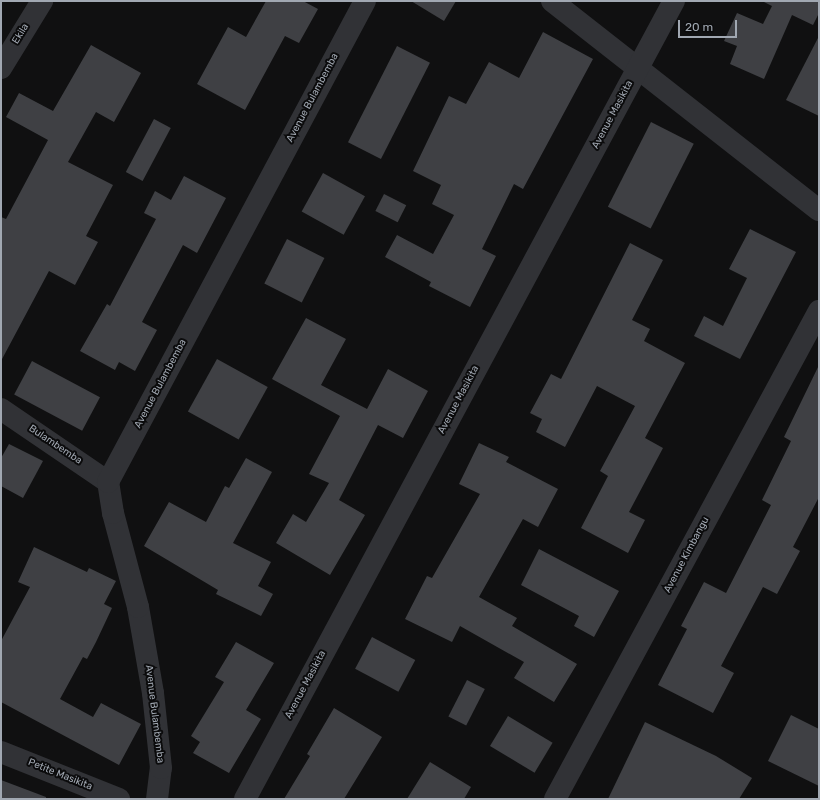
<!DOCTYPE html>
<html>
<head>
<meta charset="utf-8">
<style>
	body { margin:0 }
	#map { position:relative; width:820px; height:800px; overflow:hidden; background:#101011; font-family:Rubik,sans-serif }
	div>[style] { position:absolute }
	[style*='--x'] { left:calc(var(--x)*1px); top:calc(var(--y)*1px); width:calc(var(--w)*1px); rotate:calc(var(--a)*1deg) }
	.building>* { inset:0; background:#3f4044; transform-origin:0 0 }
	.minor>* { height:22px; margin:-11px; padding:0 11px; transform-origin:11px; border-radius:11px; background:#313236 }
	span { translate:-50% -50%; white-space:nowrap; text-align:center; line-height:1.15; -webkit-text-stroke:4px #0b0b0c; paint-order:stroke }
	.street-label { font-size:10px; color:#a1a8b2 }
	.frame { position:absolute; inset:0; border:2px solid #a1a8b2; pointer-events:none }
	.scale { position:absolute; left:678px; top:20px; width:59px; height:18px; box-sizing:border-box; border:2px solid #a1a8b2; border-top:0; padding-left:5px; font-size:12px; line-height:14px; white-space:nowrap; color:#a1a8b2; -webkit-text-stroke:3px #0b0b0c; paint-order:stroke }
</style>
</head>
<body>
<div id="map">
	<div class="building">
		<i style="clip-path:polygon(266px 1px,303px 1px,318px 9px,299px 43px,285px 36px,245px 110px,197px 84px,228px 27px,246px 37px)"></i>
		<i style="clip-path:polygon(411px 1px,456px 1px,444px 21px)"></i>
		<i style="clip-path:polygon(762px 1px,819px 1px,819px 13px,813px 25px,792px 15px,764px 79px,730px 64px,737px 46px,724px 41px,737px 13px,763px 24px,772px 6px)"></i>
		<i style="clip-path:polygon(543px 32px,593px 59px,523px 189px,514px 184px,482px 249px,496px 256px,470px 307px,429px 286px,431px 282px,385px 257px,397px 235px,433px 254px,454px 215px,432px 204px,441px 185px,413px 171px,449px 96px,466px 104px,489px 62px,519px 78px)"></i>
		<i style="clip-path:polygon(819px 36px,819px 116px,786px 100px)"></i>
		<i style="clip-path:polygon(91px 45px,141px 73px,114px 122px,96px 112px,68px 162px,113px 185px,86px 236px,98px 242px,75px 285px,49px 271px,1px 361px,1px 217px,6px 219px,48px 140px,6px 117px,19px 93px,53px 111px)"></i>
		<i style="left:397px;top:46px;width:37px;height:108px;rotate:27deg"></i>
		<i style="left:154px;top:119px;width:19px;height:60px;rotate:28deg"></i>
		<i style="left:651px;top:122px;width:48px;height:95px;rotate:27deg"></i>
		<i style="left:323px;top:173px;width:48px;height:44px;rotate:29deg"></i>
		<i style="clip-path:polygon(184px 176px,226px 198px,197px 253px,183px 245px,142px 322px,157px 330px,135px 371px,119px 362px,115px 370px,80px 351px,107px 304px,110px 306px,156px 219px,144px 213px,155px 191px,171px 200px)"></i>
		<i style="left:384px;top:194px;width:25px;height:19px;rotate:27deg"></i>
		<i style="clip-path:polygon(750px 229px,796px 252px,740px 359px,694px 336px,704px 316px,723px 326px,747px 278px,729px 269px)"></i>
		<i style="left:287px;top:239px;width:42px;height:50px;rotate:27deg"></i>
		<i style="clip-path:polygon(630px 243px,663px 260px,632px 320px,650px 329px,644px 341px,685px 363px,645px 438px,663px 448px,629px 512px,645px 520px,628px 553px,581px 528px,608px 476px,600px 471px,635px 406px,597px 386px,565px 447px,536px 432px,542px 419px,530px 413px,551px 374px,561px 379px)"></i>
		<i style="clip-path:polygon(306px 318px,346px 339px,321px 385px,367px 409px,388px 369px,428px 391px,403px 438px,378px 425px,339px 500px,365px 515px,330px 575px,276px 543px,293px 514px,306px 522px,329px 483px,309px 474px,340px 416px,272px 379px)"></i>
		<i style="left:217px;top:359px;width:58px;height:60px;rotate:29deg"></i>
		<i style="left:32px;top:361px;width:77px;height:38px;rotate:28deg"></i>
		<i style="clip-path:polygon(819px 365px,819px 497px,793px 547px,800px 551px,777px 594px,763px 587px,721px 666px,734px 673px,713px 713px,658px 685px,687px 629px,681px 626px,704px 582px,726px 593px,771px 505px,762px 500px,791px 441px,784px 437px)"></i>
		<i style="clip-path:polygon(479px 443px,509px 457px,506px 462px,558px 489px,538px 527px,523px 519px,479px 597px,517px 618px,512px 626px,577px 664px,554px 702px,514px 678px,524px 662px,460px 626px,452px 642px,405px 619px,427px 576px,432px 578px,480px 494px,459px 484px)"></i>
		<i style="clip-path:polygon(9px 444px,43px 461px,23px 498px,1px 486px,1px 458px)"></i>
		<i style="clip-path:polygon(246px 458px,272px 472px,233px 543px,271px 562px,258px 586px,273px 594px,261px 616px,216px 594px,218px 590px,144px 546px,169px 502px,206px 522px,225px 486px,229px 488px)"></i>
		<i style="clip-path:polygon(34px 547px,87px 572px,89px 568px,116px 581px,104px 604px,112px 608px,96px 642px,87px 659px,83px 657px,60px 699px,93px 717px,101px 703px,141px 724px,119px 765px,1px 702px,1px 641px,30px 587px,18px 582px)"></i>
		<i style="clip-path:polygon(539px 549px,619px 591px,594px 637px,574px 626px,579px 616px,521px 585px)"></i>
		<i style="left:372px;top:637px;width:49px;height:36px;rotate:28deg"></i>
		<i style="clip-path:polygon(236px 642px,274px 663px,246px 710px,261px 719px,229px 773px,193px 753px,200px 742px,191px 736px,224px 682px,215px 677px)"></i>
		<i style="left:467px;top:680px;width:20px;height:41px;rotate:27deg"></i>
		<i style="clip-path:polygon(334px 708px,382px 737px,344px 799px,284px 799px,310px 756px,307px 754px)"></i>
		<i style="clip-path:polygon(791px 715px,819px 729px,819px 786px,768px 761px)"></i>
		<i style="left:508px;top:716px;width:52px;height:35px;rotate:31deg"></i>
		<i style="clip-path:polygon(645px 722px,716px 756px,752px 778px,739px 799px,608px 799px)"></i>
		<i style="clip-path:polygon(430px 762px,471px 787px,464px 799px,407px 799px)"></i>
		<i style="clip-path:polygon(1px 780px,46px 797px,46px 799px,1px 799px)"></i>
	</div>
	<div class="minor">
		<i style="--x:552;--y:1;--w:339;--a:38.1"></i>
		<i style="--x:1;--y:68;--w:79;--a:-58.5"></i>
		<i style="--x:1;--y:409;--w:130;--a:34.3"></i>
		<i style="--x:1;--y:752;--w:127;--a:21.7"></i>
		<i style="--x:157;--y:799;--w:31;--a:-83"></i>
		<i style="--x:161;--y:768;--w:75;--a:-96.1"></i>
		<i style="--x:153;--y:693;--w:87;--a:-99.9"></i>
		<i style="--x:138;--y:607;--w:97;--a:-104.9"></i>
		<i style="--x:113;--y:513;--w:31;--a:-99"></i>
		<i style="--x:108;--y:482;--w:545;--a:-61.88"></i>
		<i style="--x:245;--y:799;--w:906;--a:-61.74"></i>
		<i style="--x:555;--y:799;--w:555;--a:-61.59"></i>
	</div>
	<div class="street-label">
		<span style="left:21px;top:34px;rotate:-59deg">Ekila</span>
		<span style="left:313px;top:98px;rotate:-62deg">Avenue Bulambemba</span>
		<span style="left:613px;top:115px;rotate:-62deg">Avenue Masikita</span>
		<span style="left:161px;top:384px;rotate:-62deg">Avenue Bulambemba</span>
		<span style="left:459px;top:400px;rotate:-62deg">Avenue Masikita</span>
		<span style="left:55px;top:445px;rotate:34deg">Bulambemba</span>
		<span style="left:687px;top:555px;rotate:-62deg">Avenue Kimbangu</span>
		<span style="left:306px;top:685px;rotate:-62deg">Avenue Masikita</span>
		<span style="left:154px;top:714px;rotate:83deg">Avenue Bulambemba</span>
		<span style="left:60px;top:775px;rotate:22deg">Petite Masikita</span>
	</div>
	<div class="frame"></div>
	<div class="scale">20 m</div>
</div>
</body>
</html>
